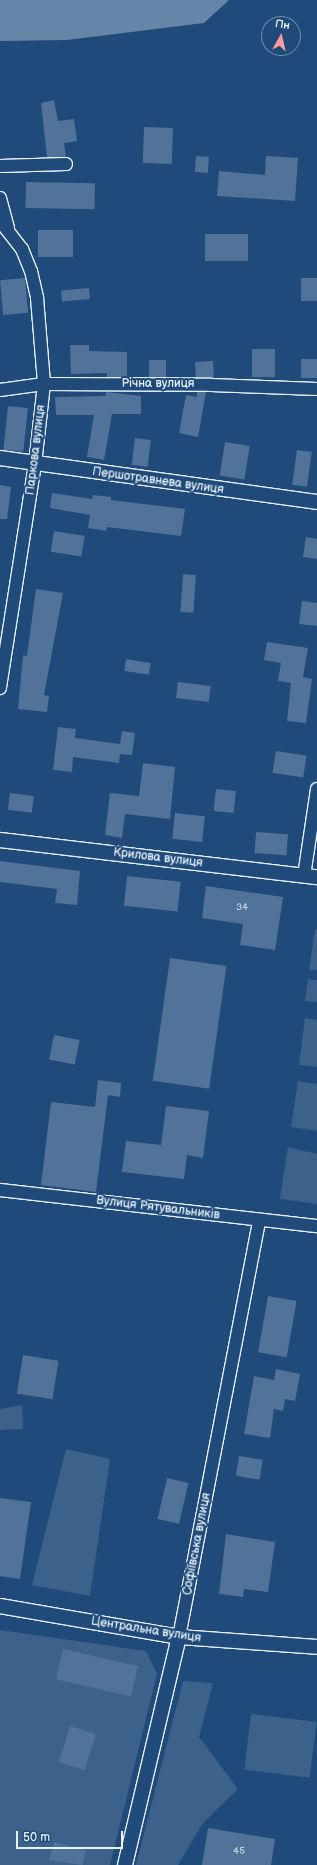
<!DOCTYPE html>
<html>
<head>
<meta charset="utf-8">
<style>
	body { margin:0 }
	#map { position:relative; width:317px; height:1865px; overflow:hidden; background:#1f4a7a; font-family:"Balsamiq Sans",sans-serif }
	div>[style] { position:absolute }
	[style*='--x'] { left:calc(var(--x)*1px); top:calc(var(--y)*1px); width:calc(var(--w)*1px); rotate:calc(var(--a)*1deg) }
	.green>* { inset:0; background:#3c628c; transform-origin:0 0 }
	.water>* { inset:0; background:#6685a7 }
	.building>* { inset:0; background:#517399; transform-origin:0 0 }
	.roads { filter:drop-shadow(1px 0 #e8f1f8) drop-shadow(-1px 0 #e8f1f8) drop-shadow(0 1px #e8f1f8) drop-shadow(0 -1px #e8f1f8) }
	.minor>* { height:12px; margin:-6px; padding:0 6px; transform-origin:6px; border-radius:6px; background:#1f4a7a }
	.tertiary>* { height:14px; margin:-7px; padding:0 7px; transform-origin:7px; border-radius:7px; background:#1f4a7a }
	span { translate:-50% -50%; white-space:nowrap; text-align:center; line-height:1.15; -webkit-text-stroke:4px #1f4a7a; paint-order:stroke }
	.number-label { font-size:10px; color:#c2d2e0 }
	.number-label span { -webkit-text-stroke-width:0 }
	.street-label { font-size:12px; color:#e8f1f8 }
	.north { position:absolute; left:261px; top:16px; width:40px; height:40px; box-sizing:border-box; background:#1f4a7a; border:1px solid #6f8dac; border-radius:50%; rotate:8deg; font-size:11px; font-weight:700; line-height:16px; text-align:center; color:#e8f1f8 }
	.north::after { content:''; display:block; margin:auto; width:14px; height:18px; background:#ff9aa2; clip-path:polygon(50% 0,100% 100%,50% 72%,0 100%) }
	.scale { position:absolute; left:16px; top:1831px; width:107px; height:18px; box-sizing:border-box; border:2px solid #e8f1f8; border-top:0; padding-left:5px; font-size:12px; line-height:14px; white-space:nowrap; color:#e8f1f8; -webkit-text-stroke:3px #1f4a7a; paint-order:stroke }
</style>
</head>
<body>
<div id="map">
	<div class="green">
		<i style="clip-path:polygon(315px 929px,317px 930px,317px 970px,309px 970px)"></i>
		<i style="clip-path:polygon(308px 979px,317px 980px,317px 1002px,305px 1001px)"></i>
		<i style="clip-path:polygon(305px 1018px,317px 1020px,317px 1067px,299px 1065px)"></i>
		<i style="clip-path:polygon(298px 1081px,317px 1084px,317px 1131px,291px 1127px)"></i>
		<i style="clip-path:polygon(288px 1147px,317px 1154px,317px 1204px,280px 1199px)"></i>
		<i style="clip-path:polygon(22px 1405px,23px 1429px,0 1430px,0 1409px)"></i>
		<i style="clip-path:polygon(66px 1449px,110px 1459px,90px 1596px,32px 1585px)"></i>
		<i style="clip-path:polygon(0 1630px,146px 1651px,157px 1674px,110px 1865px,0 1865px)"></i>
		<i style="clip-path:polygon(183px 1681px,213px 1683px,199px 1737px,238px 1789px,203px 1823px,178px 1865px,136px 1865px)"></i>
		<i style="left:251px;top:1714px;width:66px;height:56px;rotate:7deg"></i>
	</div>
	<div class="water">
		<i style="clip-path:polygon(0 0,229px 0,204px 23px,67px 40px,0 41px)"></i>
	</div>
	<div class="building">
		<i style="clip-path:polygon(54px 100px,58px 121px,74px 119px,77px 141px,64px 143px,66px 157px,47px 157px,41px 103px)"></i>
		<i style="left:144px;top:127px;width:29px;height:36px;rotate:2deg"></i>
		<i style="left:196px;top:156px;width:13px;height:16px;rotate:4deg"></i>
		<i style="clip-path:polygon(266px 156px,298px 158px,295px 201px,217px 196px,219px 171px,265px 175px)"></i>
		<i style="left:26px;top:182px;width:69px;height:26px;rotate:1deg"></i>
		<i style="left:73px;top:230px;width:27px;height:35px;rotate:90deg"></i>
		<i style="left:205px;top:234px;width:43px;height:27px"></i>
		<i style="left:25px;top:278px;width:35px;height:25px;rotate:85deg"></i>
		<i style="left:301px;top:278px;width:16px;height:23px"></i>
		<i style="left:89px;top:288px;width:11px;height:28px;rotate:85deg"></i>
		<i style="clip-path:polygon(70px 345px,89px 345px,89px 351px,127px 352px,127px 377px,107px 377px,107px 373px,71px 374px)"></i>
		<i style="left:275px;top:349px;width:28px;height:23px;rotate:90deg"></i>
		<i style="left:301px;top:359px;width:16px;height:19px"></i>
		<i style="left:166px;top:360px;width:17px;height:17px;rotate:90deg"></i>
		<i style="left:213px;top:361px;width:17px;height:18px;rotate:87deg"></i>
		<i style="clip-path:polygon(106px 392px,141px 396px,141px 414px,112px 414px,104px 460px,87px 457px,94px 415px,56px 415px,55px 397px,106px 396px)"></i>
		<i style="clip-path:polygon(197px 392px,206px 392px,198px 437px,179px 433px,186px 395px,197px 397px)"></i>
		<i style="left:8px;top:406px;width:20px;height:44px;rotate:6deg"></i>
		<i style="left:135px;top:438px;width:16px;height:27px;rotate:7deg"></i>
		<i style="left:225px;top:442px;width:25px;height:34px;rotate:9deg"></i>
		<i style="left:297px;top:450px;width:15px;height:35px;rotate:8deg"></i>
		<i style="clip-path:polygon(0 485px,11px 487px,7px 519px,0 519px)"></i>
		<i style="clip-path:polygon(52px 493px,92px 499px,93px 495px,111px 497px,111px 500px,185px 509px,181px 536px,107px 527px,106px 531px,88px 528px,90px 515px,50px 508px)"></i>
		<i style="left:54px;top:531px;width:31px;height:21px;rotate:9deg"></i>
		<i style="clip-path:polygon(306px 537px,317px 539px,317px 559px,303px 557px)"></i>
		<i style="left:183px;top:574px;width:13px;height:38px;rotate:4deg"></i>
		<i style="clip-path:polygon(36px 589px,63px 593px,44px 695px,49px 696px,47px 712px,18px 709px,23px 655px,27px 656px)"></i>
		<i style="clip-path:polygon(302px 601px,317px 603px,317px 626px,299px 624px)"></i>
		<i style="clip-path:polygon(267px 642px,308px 648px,303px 677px,312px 679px,306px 723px,287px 721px,291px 683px,278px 681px,281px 663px,264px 660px)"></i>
		<i style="left:126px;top:659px;width:25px;height:12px;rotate:9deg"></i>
		<i style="left:178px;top:682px;width:33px;height:16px;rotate:7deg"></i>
		<i style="clip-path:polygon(58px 727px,76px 729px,75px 738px,120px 744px,122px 731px,135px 733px,132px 755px,120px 754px,119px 763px,73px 757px,72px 772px,53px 770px)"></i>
		<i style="left:276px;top:751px;width:31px;height:22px;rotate:9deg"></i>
		<i style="clip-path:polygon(143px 763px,175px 767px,170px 819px,125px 814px,122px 838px,105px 835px,110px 793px,139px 796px)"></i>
		<i style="left:216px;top:789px;width:20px;height:22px;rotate:6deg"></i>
		<i style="left:10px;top:793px;width:24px;height:17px;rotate:7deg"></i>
		<i style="left:175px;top:813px;width:30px;height:26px;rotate:6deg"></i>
		<i style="left:256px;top:832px;width:32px;height:21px;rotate:4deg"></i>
		<i style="clip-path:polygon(0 861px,80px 871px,77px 905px,55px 903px,57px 889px,0 882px)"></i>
		<i style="left:127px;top:876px;width:54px;height:30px;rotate:6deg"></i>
		<i style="clip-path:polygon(206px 886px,283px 897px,275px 950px,240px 945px,243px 924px,202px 918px)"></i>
		<i style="left:170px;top:958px;width:57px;height:124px;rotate:8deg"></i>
		<i style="left:54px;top:1035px;width:26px;height:25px;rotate:11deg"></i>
		<i style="clip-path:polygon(98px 1080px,121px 1083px,120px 1097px,108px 1095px,96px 1192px,41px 1185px,51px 1102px,95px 1107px)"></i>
		<i style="clip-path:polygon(166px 1106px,209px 1111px,203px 1158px,187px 1155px,184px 1179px,122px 1172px,126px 1141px,161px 1145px)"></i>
		<i style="left:268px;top:1296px;width:29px;height:57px;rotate:10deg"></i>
		<i style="left:23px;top:1355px;width:36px;height:39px;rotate:9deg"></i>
		<i style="clip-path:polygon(276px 1369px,300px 1374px,295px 1401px,285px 1399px,283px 1411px,274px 1409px,270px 1438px,244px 1434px,254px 1376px,274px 1380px)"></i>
		<i style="left:239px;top:1456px;width:24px;height:20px;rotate:9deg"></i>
		<i style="left:167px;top:1478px;width:22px;height:42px;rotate:13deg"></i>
		<i style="clip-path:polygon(0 1498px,31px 1502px,20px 1579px,0 1576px)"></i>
		<i style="clip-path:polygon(226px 1534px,275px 1542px,268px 1592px,244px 1589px,243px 1597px,219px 1594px)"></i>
		<i style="left:63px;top:1649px;width:77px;height:31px;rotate:13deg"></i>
		<i style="left:70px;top:1726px;width:27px;height:38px;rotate:17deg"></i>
		<i style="clip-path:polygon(208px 1828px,275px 1839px,271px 1865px,202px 1865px)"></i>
		<i style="clip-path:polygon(54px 1842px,86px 1850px,82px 1865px,49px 1860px)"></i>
	</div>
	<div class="roads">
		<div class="minor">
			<i style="--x:0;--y:166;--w:66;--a:-1.7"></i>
			<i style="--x:0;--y:198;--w:31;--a:75"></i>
			<i style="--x:0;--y:221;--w:36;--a:52"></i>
			<i style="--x:22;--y:249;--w:24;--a:68"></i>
			<i style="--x:31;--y:271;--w:28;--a:77"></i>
			<i style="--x:37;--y:298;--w:86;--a:85.3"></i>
			<i style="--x:44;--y:384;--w:81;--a:96.4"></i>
			<i style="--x:35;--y:464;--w:227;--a:98.9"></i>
			<i style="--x:0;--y:390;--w:44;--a:-7.8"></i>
			<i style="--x:44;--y:384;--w:167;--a:0.3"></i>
			<i style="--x:211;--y:385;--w:106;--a:2.2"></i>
			<i style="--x:304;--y:876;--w:88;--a:-81.5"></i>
			<i style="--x:0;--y:1190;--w:319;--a:6.5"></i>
			<i style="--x:179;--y:1637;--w:425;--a:-79.1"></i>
		</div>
		<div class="tertiary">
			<i style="--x:0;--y:458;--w:320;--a:7.9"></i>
			<i style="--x:0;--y:840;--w:319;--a:6.7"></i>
			<i style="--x:0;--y:1606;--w:182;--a:9.8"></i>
			<i style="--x:179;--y:1637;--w:138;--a:4.1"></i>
			<i style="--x:125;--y:1865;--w:234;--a:-76.7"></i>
		</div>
	</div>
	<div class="number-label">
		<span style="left:242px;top:908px">34</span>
		<span style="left:239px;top:1852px">45</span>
	</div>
	<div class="street-label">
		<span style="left:158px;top:384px">Річна вулиця</span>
		<span style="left:36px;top:450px;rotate:-83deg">Паркова вулиця</span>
		<span style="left:158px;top:481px;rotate:8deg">Першотравнева вулиця</span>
		<span style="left:158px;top:858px;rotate:7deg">Крилова вулиця</span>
		<span style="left:158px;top:1208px;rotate:7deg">Вулиця Рятувальників</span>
		<span style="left:197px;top:1544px;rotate:-79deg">Софіївська вулиця</span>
		<span style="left:146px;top:1630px;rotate:9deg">Центральна вулиця</span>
	</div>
	<div class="north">Пн</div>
	<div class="scale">50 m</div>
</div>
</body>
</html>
